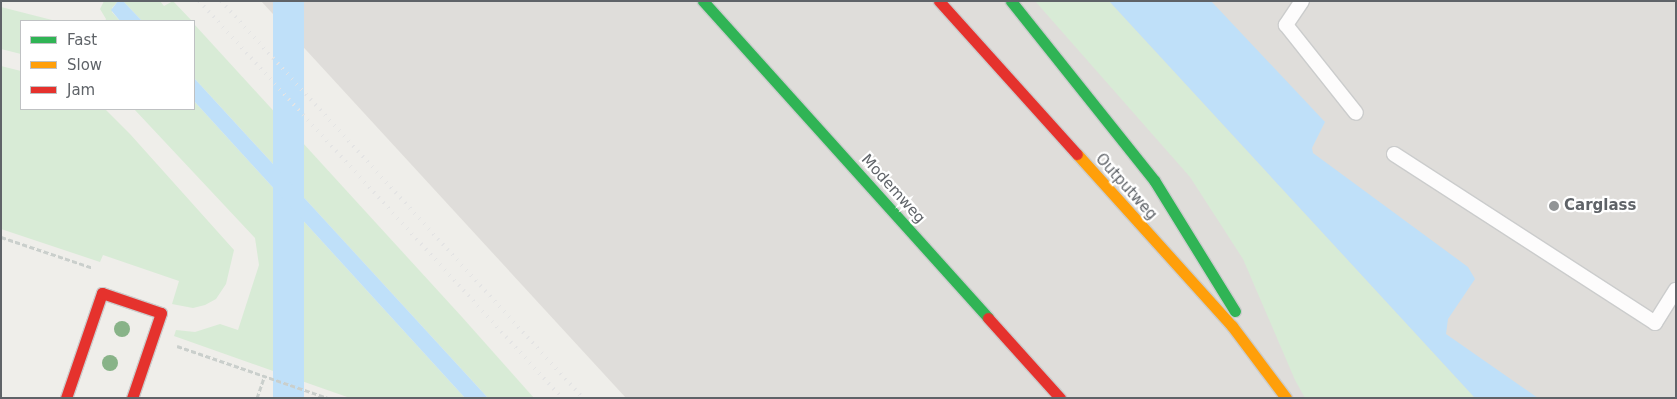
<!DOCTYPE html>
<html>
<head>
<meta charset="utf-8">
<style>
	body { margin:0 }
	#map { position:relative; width:1677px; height:399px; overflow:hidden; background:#efeeea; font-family:"DejaVu Sans",sans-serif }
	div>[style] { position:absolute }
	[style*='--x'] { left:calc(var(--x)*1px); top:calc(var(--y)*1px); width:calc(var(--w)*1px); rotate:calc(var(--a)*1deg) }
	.industrial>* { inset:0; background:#dfddda }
	.green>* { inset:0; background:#d8ebd6 }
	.water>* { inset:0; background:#bfe0f9; transform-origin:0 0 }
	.path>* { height:3px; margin-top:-1.5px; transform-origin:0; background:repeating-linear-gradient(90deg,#cacfcc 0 5px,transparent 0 7.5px) }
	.roads { filter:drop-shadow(1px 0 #cbcccc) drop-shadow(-1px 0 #cbcccc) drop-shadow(0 1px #cbcccc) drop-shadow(0 -1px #cbcccc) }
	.lane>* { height:14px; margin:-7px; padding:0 7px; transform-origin:7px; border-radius:7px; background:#fdfcfc }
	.fast>* { height:11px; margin:-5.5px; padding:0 5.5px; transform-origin:5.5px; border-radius:5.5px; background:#30b455 }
	.slow>* { height:11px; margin:-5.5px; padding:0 5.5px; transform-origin:5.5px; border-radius:5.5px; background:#ff9f0a }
	.jam>* { height:11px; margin:-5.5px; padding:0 5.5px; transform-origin:5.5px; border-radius:5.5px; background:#e5322d }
	.rail>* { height:4px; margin-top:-2px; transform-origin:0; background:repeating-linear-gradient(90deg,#e4e4e4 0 1px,transparent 0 7px) }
	.trees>* { width:16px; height:16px; margin:-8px; border-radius:50%; background:#88b388 }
	.dots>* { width:14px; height:14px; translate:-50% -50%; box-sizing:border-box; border:2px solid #fff; border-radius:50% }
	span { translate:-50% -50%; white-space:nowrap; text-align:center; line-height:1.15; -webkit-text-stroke:4.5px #fff; paint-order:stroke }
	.street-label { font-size:15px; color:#5f6368 }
	.poi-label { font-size:15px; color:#5f6368; font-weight:700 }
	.left { translate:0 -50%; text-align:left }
	.frame { position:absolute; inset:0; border:2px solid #5f6368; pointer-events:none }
	.legend { position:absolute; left:20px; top:20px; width:175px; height:90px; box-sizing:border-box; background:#fff; border:1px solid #bfc1c3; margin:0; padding:6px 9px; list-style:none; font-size:15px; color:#5f6368 }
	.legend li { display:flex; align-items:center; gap:10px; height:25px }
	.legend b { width:25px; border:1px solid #bfc1c3 }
</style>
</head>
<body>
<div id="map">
	<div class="industrial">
		<i style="clip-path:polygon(261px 1px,1676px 1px,1676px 398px,626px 398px)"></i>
	</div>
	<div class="green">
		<i style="clip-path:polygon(104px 1px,118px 1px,112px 8px,112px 12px,120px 21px,105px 21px,106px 19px,100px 9px)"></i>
		<i style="clip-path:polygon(123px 1px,160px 1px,164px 6px,173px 1px,192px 21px,142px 21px)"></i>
		<i style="clip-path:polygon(1035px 1px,1109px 1px,1475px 398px,1305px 398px,1295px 380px,1243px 259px,1190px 177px)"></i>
		<i style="clip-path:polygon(1px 7px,56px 21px,21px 21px,21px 54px,1px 49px)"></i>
		<i style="clip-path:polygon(194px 24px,462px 317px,534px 398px,488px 398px,194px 78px)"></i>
		<i style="clip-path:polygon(1px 66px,21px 71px,21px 109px,105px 109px,130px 134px,234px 250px,226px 284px,216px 299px,205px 305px,193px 308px,172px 304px,179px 281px,103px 255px,100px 262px,1px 229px)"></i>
		<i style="clip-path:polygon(194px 101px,465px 398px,350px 398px,174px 336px,176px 330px,195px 332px,220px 324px,238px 330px,259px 265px,255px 238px,134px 109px,194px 109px)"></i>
	</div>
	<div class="water">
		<i style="clip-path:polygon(118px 1px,124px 2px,142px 21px,120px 21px,111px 10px)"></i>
		<i style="left:273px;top:1px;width:31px;height:537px"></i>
		<i style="clip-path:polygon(1109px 1px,1211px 1px,1325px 122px,1312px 148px,1313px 153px,1468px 267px,1475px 279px,1448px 319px,1446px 334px,1538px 398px,1475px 398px)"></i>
		<i style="clip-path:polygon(194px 78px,342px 239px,488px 398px,465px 398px,194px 101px)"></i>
	</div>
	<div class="path">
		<i style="--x:1;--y:237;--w:97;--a:18.6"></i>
		<i style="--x:177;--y:346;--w:160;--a:19"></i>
		<i style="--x:257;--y:398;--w:24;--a:-71"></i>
	</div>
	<div class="roads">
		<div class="lane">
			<i style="--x:1302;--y:1;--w:29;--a:124"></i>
			<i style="--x:1286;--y:25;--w:112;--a:51.5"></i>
			<i style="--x:1394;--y:154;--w:311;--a:32.9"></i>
			<i style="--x:1655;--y:323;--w:39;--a:-58"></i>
		</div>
		<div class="fast">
			<i style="--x:703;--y:1;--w:426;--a:48"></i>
			<i style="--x:1011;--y:1;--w:229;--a:51.4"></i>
			<i style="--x:1154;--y:180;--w:154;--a:58.3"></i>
		</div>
		<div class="slow">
			<i style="--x:1077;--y:154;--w:232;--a:48"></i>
			<i style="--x:1232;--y:326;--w:90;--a:53.1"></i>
		</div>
		<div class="jam">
			<i style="--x:939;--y:1;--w:206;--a:48"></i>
			<i style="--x:988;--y:318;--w:108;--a:48"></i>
			<i style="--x:66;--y:398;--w:111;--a:-71.1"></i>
			<i style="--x:102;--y:293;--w:62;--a:18.7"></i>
			<i style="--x:161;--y:313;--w:90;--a:108.8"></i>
		</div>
	</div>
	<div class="rail">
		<i style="--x:199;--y:1;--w:538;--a:47.56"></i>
		<i style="--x:221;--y:1;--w:537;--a:47.64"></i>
	</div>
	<div class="trees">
		<i style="left:122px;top:329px"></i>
		<i style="left:110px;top:363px"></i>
	</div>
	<div class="dots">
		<i style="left:1554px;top:206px;background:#919496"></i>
	</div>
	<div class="street-label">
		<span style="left:1126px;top:187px;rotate:48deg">Outputweg</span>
		<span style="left:893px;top:189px;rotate:48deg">Modemweg</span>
	</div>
	<div class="poi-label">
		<span class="left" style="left:1564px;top:206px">Carglass</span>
	</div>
	<div class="frame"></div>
	<ul class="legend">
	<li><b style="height:6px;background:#30b455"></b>Fast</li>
	<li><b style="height:6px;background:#ff9f0a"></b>Slow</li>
	<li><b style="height:6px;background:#e5322d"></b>Jam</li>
	</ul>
</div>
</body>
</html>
